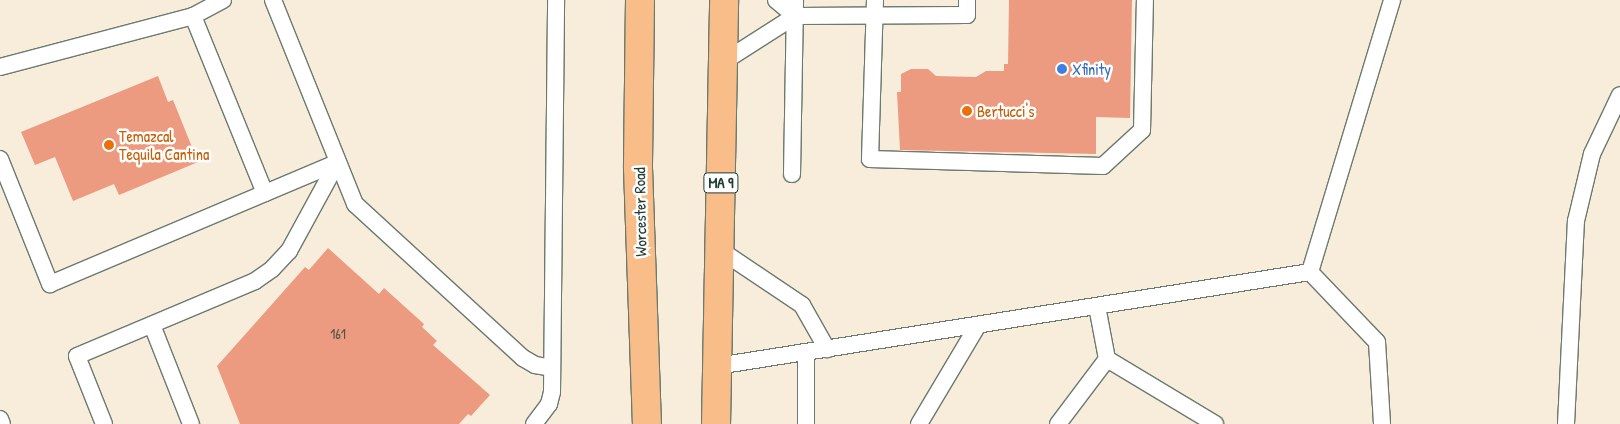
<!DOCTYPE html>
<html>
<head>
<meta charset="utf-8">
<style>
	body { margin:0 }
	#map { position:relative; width:1620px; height:424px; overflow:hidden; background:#f8ecdb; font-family:"Patrick Hand",sans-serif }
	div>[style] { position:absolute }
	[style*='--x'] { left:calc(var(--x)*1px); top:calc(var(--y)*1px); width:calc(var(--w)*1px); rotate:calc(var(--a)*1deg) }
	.building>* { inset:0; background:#ec9a80 }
	.roads { filter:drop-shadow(1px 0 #6b7a6e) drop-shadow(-1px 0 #6b7a6e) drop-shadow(0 1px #6b7a6e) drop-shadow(0 -1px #6b7a6e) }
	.lane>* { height:16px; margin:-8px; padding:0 8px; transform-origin:8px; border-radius:8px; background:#fff }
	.highway>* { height:28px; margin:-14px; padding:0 14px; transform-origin:14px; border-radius:14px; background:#f8bd89 }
	.dots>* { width:14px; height:14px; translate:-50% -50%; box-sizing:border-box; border:2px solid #fff; border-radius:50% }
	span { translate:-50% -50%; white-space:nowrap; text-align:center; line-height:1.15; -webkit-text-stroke:5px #fff; paint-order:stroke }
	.number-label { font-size:14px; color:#525447 }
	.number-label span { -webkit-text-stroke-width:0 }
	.shield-label span { padding:1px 4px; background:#fff; border:1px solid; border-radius:4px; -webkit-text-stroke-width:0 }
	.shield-label { font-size:15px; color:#1f3d34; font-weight:700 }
	.shop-label { font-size:16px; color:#366cbe }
	.left { translate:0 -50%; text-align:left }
	.food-label { font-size:16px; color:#c56008 }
	.street-label { font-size:16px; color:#1f3d34 }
</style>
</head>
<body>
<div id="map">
	<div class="building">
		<i style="clip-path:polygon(1009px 0,1132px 0,1130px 118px,1096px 117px,1096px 154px,900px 150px,897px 92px,901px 92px,901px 74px,911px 69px,928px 69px,936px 76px,976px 77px,986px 71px,1004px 71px,1004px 64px,1008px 64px)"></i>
		<i style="clip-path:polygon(158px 76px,168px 102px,173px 100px,198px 162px,119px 195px,114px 184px,73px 201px,55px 157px,35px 165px,21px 132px)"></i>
		<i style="clip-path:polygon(328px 248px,379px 294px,384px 288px,424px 324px,422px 327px,437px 341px,433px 345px,490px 395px,471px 416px,468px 414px,459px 424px,240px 424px,217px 366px,305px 267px,309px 270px)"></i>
	</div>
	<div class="roads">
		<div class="lane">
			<i style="--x:273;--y:0;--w:220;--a:68.1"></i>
			<i style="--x:355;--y:204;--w:228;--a:42.5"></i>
			<i style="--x:523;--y:358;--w:14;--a:30"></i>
			<i style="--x:535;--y:365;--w:17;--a:10"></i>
			<i style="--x:776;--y:0;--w:25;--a:40"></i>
			<i style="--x:875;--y:0;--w:159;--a:91.8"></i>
			<i style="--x:870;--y:159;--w:233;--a:1.7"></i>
			<i style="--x:1103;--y:166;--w:53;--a:-42.7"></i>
			<i style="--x:1142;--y:130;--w:130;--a:-88.7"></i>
			<i style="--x:193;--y:16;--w:191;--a:67.9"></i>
			<i style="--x:723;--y:62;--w:85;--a:-32.6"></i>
			<i style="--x:795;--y:16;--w:172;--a:-0.3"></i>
			<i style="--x:967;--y:15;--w:15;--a:-90"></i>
			<i style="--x:0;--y:67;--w:200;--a:-14.8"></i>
			<i style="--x:193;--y:16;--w:34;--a:-28"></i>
			<i style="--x:0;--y:159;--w:135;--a:68.2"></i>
			<i style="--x:50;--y:284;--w:311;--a:-22.9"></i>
			<i style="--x:792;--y:174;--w:174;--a:-89"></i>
			<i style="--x:720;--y:250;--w:99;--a:33.9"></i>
			<i style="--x:802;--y:305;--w:51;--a:60.4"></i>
			<i style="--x:1310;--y:272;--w:97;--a:46.3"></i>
			<i style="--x:1377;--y:342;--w:82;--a:86.5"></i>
			<i style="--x:152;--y:325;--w:106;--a:68.5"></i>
			<i style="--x:1107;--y:359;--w:126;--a:31"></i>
			<i style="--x:717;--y:366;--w:600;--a:-9.01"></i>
			<i style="--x:1310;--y:272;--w:284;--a:-73.2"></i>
			<i style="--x:0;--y:419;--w:5;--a:68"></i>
			<i style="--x:104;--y:424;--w:73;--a:-111.7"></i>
			<i style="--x:77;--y:356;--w:193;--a:-22.8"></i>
			<i style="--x:255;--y:281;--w:21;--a:-35"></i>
			<i style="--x:272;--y:269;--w:25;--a:-47"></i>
			<i style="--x:289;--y:251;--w:100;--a:-61.4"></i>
			<i style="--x:534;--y:424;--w:25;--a:-53"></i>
			<i style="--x:549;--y:404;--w:12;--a:-76"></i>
			<i style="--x:552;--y:392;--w:392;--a:-89.4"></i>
			<i style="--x:806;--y:424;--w:72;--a:-90"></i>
			<i style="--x:919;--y:424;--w:115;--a:-59.2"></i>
			<i style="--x:1058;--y:424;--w:81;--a:-53"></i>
			<i style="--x:1107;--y:359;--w:54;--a:-100.7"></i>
			<i style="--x:1566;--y:424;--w:203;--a:-87.2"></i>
			<i style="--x:1576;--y:221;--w:69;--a:-76.6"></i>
			<i style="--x:1592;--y:154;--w:65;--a:-64.6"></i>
		</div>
		<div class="highway">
			<i style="--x:640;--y:0;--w:168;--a:90.7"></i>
			<i style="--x:638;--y:168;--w:256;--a:88"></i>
			<i style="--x:716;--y:424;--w:424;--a:-88.9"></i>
		</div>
	</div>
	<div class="dots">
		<i style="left:1062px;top:69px;background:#3f7fe0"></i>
		<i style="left:967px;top:111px;background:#e8710a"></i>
		<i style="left:109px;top:145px;background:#e8710a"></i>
	</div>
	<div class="number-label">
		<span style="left:338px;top:334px">161</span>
	</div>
	<div class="shield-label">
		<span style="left:721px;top:183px">MA 9</span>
	</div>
	<div class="shop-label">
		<span class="left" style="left:1072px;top:69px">Xfinity</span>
	</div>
	<div class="food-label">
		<span class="left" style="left:977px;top:111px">Bertucci's</span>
		<span class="left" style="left:119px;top:145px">Temazcal<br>Tequila Cantina</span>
	</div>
	<div class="street-label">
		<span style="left:640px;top:212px;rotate:-91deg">Worcester Road</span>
	</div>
</div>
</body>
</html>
